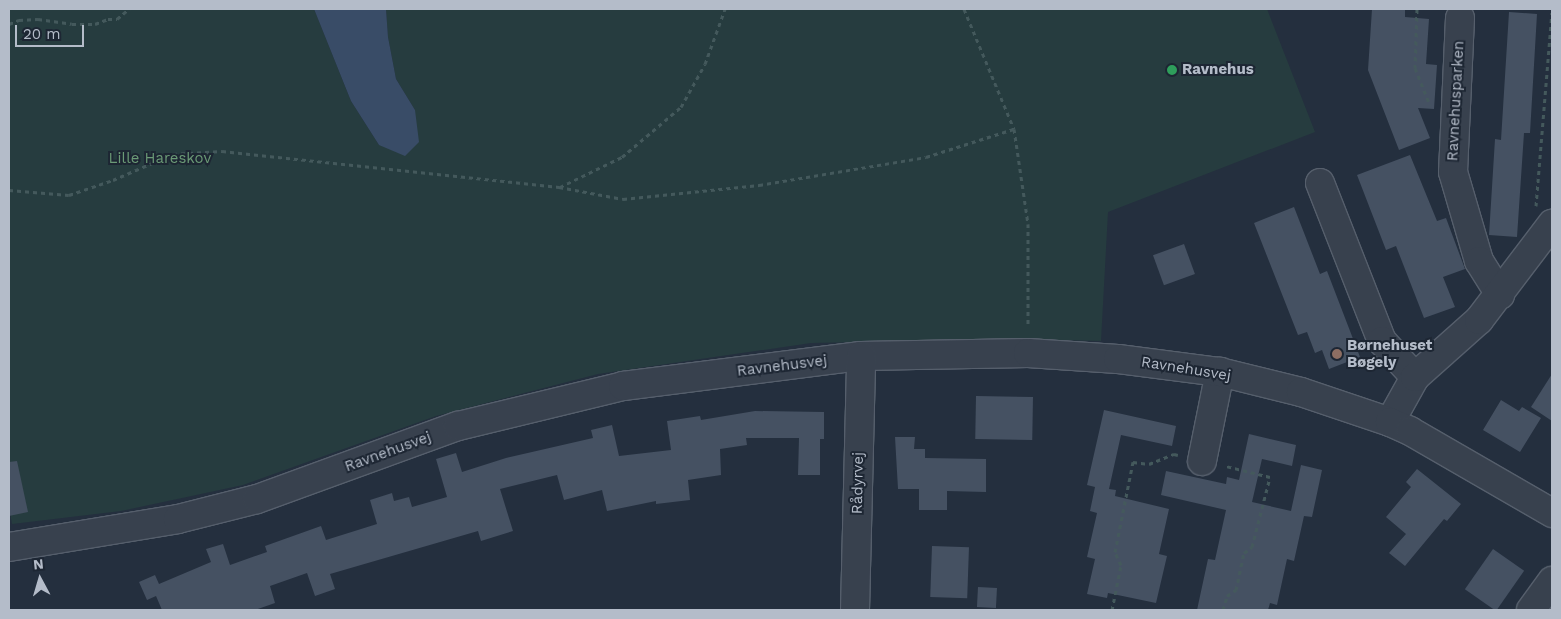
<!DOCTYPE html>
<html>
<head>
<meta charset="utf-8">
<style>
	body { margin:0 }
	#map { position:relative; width:1561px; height:619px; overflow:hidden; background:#242f3e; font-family:"Work Sans",sans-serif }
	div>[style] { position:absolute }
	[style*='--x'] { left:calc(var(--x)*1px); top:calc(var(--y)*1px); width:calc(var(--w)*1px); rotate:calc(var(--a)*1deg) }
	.green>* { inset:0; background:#263c3f }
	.water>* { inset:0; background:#394c67 }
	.building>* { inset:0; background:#455162; transform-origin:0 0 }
	.path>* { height:3px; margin-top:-1.5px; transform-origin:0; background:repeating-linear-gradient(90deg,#44595c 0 4px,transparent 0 8px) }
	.roads { filter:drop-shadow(1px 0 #565f6c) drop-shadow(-1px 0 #565f6c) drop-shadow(0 1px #565f6c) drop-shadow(0 -1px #565f6c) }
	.minor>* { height:28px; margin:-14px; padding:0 14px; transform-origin:14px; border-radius:14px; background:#38414e }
	.dots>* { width:14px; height:14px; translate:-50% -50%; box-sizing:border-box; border:2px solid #1d2633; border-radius:50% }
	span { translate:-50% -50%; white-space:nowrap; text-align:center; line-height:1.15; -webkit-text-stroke:4px #1d2633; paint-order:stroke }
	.poi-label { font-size:15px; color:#b4bcc9; font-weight:700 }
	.left { translate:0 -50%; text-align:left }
	.street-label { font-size:15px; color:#b4bcc9 }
	.park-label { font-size:15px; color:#6b9a76 }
	.frame { position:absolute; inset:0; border:10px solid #b4bcc9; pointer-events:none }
	.north { position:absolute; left:15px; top:554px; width:50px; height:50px; -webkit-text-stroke:4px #1d2633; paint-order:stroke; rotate:354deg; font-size:14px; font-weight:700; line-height:20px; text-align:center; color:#b4bcc9 }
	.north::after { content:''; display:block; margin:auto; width:18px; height:22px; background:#b4bcc9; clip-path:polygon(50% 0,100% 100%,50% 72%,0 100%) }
	.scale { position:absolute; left:15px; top:25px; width:69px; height:22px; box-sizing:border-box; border:2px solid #b4bcc9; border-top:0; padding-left:6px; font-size:15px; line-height:18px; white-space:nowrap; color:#b4bcc9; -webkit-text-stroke:4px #1d2633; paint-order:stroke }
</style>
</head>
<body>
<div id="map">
	<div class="green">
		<i style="clip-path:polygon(9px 9px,314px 9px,351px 101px,379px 145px,415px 110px,396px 79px,388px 37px,386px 9px,1267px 9px,1315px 132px,1108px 212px,1101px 341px,1016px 339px,811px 343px,598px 374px,436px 416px,243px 485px,121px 511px,12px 524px,9px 507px)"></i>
	</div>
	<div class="water">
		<i style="clip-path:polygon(314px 9px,386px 9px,388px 37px,396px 79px,415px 110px,419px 142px,405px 156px,379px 145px,351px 101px)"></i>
	</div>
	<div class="building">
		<i style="clip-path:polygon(1372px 9px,1405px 9px,1405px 17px,1429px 19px,1426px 64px,1437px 65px,1434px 109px,1418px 108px,1430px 138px,1399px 150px,1368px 70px)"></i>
		<i style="clip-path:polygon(1509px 12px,1537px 14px,1530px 133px,1524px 133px,1517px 237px,1489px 235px,1495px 139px,1501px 140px)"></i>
		<i style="clip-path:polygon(1410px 155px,1437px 221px,1446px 218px,1465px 269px,1443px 277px,1455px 307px,1424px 318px,1396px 246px,1386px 250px,1357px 175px)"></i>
		<i style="clip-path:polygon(1294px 207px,1320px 274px,1327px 271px,1360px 357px,1329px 369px,1322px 350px,1315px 353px,1307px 332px,1298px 335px,1254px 223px)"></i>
		<i style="left:1184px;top:244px;width:32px;height:33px;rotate:70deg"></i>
		<i style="clip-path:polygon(1552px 374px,1552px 421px,1531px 407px)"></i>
		<i style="left:976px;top:396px;width:57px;height:43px;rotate:1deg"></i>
		<i style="clip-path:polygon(1501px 400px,1519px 411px,1522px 407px,1541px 418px,1520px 452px,1483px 430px)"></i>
		<i style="clip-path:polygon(1104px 410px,1176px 426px,1172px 446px,1121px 435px,1109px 489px,1116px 490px,1115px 496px,1169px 509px,1159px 554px,1167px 556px,1156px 603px,1108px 593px,1107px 598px,1087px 594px,1095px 559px,1087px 557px,1097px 513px,1090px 511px,1095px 487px,1087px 485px)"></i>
		<i style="clip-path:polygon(755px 411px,824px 412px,824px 439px,820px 439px,820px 475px,798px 475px,799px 438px,746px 438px,747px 445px,720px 449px,721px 475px,688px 480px,690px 500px,656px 504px,656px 501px,607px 511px,602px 490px,564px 500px,557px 475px,500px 489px,513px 531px,481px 541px,478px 531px,330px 574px,335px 589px,315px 596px,307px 573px,270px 586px,275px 603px,255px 610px,162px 610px,156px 596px,147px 600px,139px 582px,155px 575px,159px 584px,211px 562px,206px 549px,223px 544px,230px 565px,267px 552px,265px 546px,321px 526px,326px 540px,377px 524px,370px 500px,392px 493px,394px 501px,409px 497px,412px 507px,447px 497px,436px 459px,456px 453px,462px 472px,506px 458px,593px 438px,591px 430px,612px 425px,619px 456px,671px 450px,667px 421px,700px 416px,701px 420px)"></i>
		<i style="clip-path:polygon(1249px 434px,1296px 445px,1292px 466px,1262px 459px,1252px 502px,1291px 511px,1301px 465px,1322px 470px,1312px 517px,1304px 516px,1294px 561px,1287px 559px,1277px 605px,1270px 603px,1268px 610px,1197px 610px,1208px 559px,1215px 560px,1226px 510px,1161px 495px,1166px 471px,1226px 484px,1227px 477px,1239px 480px)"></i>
		<i style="clip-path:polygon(895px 437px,915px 437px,914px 449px,925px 449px,925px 458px,986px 459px,986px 492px,947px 491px,947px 510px,919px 510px,919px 489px,898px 489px)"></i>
		<i style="clip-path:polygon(17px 461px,28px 512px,9px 516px,9px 462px)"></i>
		<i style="clip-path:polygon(1417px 469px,1461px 504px,1447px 521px,1444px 519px,1405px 566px,1389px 553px,1406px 534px,1386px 517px,1411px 487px,1406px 482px)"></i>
		<i style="left:932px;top:546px;width:37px;height:51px;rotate:2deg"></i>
		<i style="left:1493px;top:549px;width:38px;height:49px;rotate:35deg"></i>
		<i style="left:978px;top:587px;width:19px;height:20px;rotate:3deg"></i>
	</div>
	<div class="path">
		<i style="--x:964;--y:9;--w:130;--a:67.4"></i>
		<i style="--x:1014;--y:129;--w:96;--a:81.6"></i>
		<i style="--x:1028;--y:224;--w:103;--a:90"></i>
		<i style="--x:1417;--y:9;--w:59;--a:91.9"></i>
		<i style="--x:1415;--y:68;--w:40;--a:68"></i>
		<i style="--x:9;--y:24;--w:11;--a:-22"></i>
		<i style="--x:19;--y:20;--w:19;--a:-3"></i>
		<i style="--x:38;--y:19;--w:34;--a:8"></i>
		<i style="--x:72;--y:24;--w:23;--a:0"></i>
		<i style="--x:95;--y:24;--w:14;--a:-21"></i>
		<i style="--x:108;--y:19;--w:9;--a:0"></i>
		<i style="--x:117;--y:19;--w:16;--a:-40"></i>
		<i style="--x:560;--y:187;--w:69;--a:-25.8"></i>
		<i style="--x:622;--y:157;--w:77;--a:-40.3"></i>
		<i style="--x:681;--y:107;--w:49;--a:-60.8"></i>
		<i style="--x:705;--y:64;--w:59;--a:-70"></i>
		<i style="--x:9;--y:190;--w:60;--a:4.8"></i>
		<i style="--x:69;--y:195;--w:46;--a:-18.8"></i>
		<i style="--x:113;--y:180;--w:65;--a:-23.4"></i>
		<i style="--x:173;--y:154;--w:49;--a:-3.5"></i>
		<i style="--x:222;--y:151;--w:339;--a:6.1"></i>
		<i style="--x:559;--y:187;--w:65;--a:10.6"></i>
		<i style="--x:623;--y:199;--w:137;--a:-5.9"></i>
		<i style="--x:759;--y:185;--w:169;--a:-9.5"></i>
		<i style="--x:926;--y:157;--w:92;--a:-17.7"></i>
		<i style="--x:1536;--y:206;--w:194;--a:-85.3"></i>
		<i style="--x:1112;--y:610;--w:46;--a:-78.7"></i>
		<i style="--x:1121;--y:565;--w:14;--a:-115"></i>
		<i style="--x:1115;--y:552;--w:92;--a:-78.7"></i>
		<i style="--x:1133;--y:462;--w:16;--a:7"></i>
		<i style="--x:1149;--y:464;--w:27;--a:-22"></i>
		<i style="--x:1174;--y:454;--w:4;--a:14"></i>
		<i style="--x:1223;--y:610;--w:15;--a:-74"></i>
		<i style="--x:1227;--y:596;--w:11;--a:-34"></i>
		<i style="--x:1236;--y:590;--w:38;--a:-78"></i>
		<i style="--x:1244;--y:553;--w:10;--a:-37"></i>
		<i style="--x:1252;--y:547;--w:72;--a:-75.6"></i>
		<i style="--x:1270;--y:477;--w:45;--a:-166"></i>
	</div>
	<div class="roads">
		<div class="minor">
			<i style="--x:1460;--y:18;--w:154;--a:92.6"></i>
			<i style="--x:1453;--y:172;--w:93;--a:73.7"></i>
			<i style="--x:1479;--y:261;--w:40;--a:58"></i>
			<i style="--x:1320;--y:183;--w:170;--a:68.6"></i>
			<i style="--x:1382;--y:341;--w:49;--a:47.5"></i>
			<i style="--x:1390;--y:422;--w:51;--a:-60.9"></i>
			<i style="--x:1415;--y:377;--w:86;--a:-41.7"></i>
			<i style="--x:1479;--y:320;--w:121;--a:-52.8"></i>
			<i style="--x:1202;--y:461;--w:91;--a:-78.6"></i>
			<i style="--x:9;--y:547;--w:171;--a:-9.4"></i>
			<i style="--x:178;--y:519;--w:81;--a:-14.2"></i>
			<i style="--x:257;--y:499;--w:214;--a:-20"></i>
			<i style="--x:458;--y:426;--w:170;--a:-13.6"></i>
			<i style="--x:623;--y:386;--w:240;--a:-7.2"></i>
			<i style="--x:861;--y:356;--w:167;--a:-1"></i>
			<i style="--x:1028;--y:353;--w:90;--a:3.8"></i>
			<i style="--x:1118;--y:359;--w:103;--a:7.3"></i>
			<i style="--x:1220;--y:372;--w:83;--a:13.9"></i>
			<i style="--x:1301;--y:392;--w:94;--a:18.6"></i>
			<i style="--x:1390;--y:422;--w:22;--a:24"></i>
			<i style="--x:1410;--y:431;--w:164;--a:30"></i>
			<i style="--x:855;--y:610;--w:254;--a:-88.6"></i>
			<i style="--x:1531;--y:610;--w:36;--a:-54"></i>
		</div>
	</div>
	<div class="dots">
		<i style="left:1172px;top:70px;background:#2e9e5b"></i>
		<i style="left:1337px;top:354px;background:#8d6e63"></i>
	</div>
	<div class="poi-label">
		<span class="left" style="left:1182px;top:70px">Ravnehus</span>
		<span class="left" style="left:1347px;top:354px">Børnehuset<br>Bøgely</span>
	</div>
	<div class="street-label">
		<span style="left:1456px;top:101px;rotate:-87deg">Ravnehusparken</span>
		<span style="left:782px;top:366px;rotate:-7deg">Ravnehusvej</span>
		<span style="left:1186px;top:369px;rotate:9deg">Ravnehusvej</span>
		<span style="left:388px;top:452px;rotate:-20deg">Ravnehusvej</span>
		<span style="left:858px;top:483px;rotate:-89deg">Rådyrvej</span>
	</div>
	<div class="park-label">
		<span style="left:160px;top:159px">Lille Hareskov</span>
	</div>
	<div class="frame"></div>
	<div class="north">N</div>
	<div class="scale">20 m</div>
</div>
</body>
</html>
